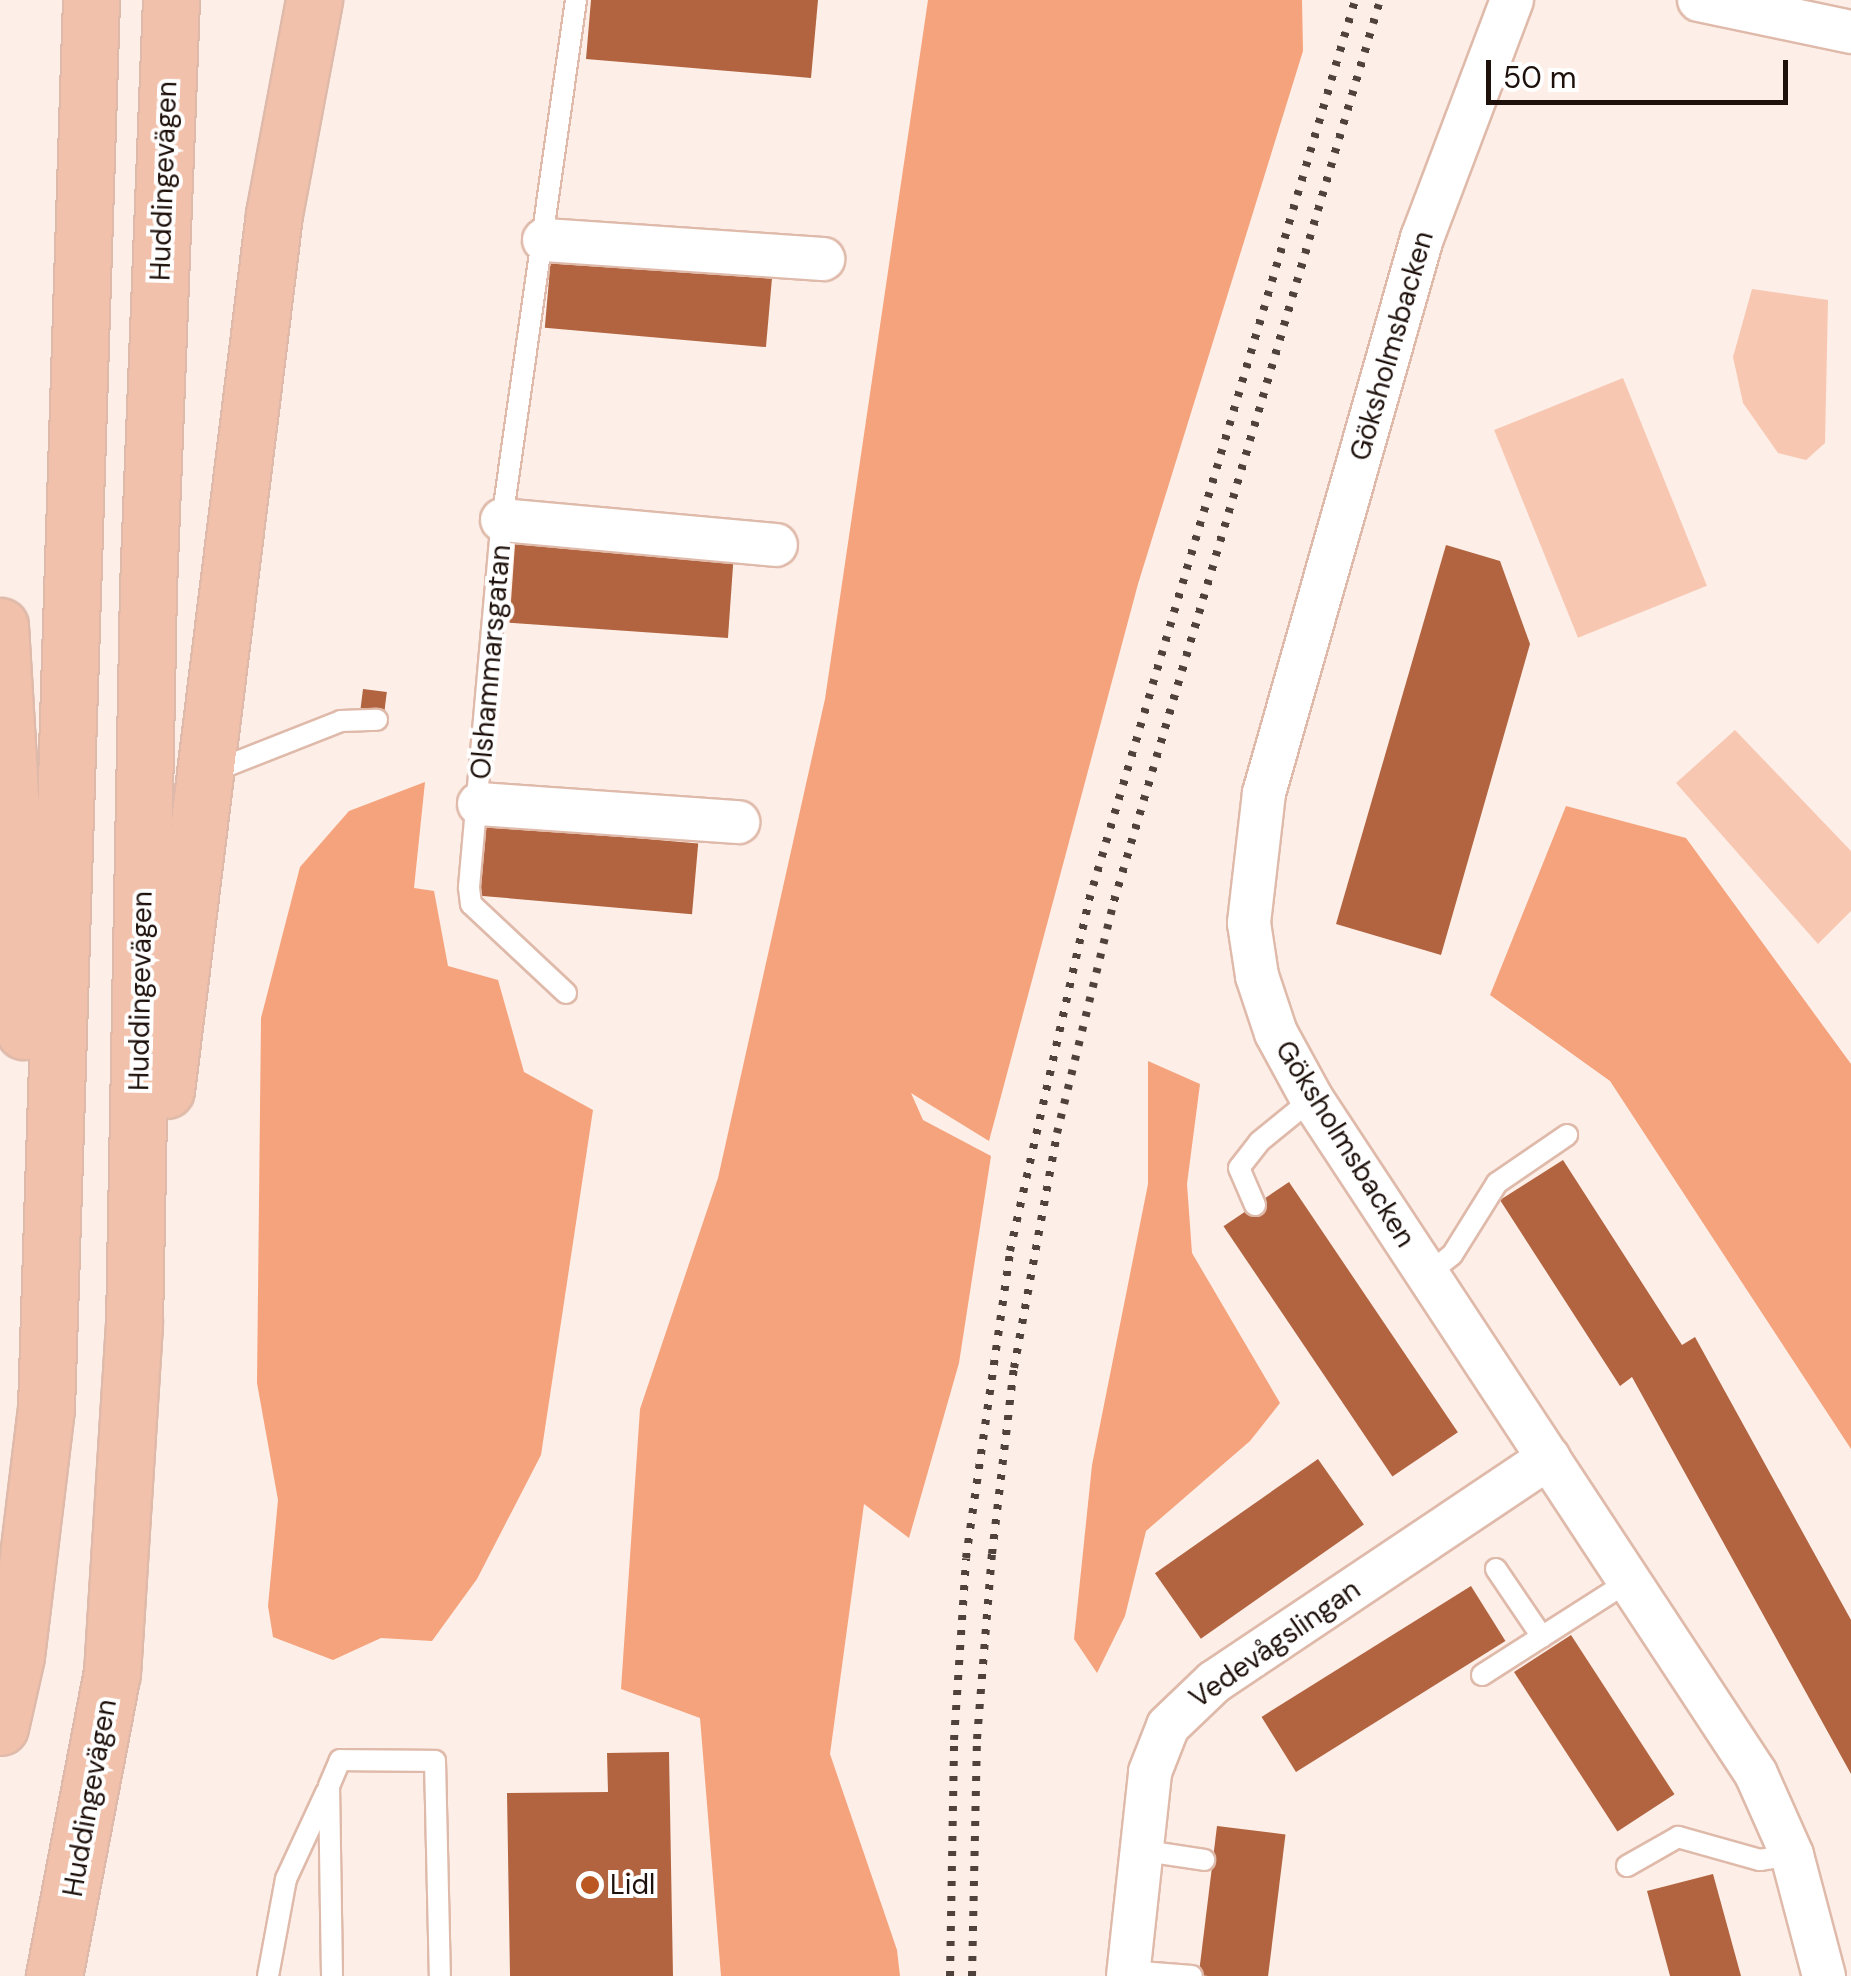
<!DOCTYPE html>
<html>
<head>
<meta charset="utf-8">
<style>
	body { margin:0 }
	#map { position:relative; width:1851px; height:1976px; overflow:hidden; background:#fdeee7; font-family:"DM Sans",sans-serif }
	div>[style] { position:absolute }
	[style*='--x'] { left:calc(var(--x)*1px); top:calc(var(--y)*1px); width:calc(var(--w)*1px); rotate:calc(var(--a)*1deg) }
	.green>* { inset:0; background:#f8c7b1; transform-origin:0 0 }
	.forest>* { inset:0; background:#f5a37c }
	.building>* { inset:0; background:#b1643f; transform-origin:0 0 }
	.roads { filter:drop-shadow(2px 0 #dfbaaa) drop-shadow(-2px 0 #dfbaaa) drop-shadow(0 2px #dfbaaa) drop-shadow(0 -2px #dfbaaa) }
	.service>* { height:20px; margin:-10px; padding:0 10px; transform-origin:10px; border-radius:10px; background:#fff }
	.minor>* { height:42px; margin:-21px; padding:0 21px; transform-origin:21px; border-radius:21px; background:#fff }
	.primary>* { height:55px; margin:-27.5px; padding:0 27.5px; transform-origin:27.5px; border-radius:27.5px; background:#f1c1ab }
	.rail>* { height:8px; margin-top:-4px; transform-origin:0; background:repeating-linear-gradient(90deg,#4f413c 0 5px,transparent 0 15px) }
	.dots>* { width:28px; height:28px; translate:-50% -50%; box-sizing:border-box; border:5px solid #fff; border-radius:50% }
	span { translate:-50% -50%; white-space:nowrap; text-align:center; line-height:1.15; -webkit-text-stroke:8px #fff; paint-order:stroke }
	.street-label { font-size:28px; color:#1e110c }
	.poi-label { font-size:28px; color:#1e110c }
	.left { translate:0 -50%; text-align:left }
	.scale { position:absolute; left:1486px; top:60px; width:302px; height:45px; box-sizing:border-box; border:5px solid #1e110c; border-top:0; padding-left:12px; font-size:30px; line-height:35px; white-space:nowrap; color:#1e110c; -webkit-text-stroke:8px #fff; paint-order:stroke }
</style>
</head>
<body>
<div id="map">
	<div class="green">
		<i style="clip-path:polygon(1752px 289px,1828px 300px,1825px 443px,1806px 460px,1778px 453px,1743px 403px,1733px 357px)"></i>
		<i style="left:1623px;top:378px;width:224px;height:139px;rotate:68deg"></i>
		<i style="clip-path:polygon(1735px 730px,1851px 851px,1851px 911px,1818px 944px,1676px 783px)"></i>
	</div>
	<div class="forest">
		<i style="clip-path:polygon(928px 0,1302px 0,1303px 51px,1138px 584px,989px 1141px,911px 1093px,923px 1120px,991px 1156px,959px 1363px,909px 1538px,864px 1504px,830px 1754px,897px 1950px,900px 1976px,721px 1976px,700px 1718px,621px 1689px,640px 1409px,718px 1178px,825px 699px)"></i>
		<i style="clip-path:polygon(425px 782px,414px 888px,434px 891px,448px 966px,498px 980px,524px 1072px,593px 1110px,541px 1455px,477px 1579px,432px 1641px,381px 1638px,333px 1660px,273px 1637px,268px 1606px,278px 1500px,257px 1383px,261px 1018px,300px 867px,349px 811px)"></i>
		<i style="clip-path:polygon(1566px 806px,1686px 838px,1851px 1064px,1851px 1449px,1610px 1081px,1490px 995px)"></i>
		<i style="clip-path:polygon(1148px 1061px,1200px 1084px,1187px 1184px,1192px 1253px,1280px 1403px,1250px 1441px,1146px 1531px,1125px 1616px,1097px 1673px,1074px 1639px,1092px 1465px,1148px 1184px)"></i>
	</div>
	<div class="building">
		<i style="clip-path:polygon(591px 0,818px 0,811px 78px,586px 59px)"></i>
		<i style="left:551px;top:257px;width:222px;height:71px;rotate:5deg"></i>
		<i style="left:515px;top:544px;width:219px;height:79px;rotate:4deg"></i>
		<i style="clip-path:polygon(1446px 545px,1500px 561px,1530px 644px,1441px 955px,1336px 924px)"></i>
		<i style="left:363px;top:689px;width:24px;height:20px;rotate:7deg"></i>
		<i style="left:486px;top:825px;width:213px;height:71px;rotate:5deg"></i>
		<i style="clip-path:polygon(1563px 1160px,1682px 1345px,1695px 1337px,1851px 1620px,1851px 1774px,1632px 1377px,1620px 1386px,1500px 1200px)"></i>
		<i style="left:1289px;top:1182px;width:302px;height:79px;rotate:56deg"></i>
		<i style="left:1318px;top:1459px;width:80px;height:199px;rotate:55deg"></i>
		<i style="left:1471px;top:1586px;width:65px;height:247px;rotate:58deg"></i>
		<i style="left:1571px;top:1635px;width:190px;height:68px;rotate:57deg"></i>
		<i style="clip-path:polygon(669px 1752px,673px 1976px,510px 1976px,507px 1793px,608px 1792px,607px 1753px)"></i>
		<i style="left:1217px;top:1826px;width:69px;height:150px;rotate:7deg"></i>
		<i style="clip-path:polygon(1713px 1874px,1741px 1976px,1670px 1976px,1647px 1891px)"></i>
	</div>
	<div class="roads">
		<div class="service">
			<i style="--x:209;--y:773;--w:142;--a:-21.5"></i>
			<i style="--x:341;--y:721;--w:36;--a:-2"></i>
			<i style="--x:566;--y:993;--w:130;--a:-136.9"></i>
			<i style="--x:471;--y:904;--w:17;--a:-97"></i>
			<i style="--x:469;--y:887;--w:368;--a:-84.9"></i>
			<i style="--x:502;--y:520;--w:525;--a:-81.9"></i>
			<i style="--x:1255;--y:1205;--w:40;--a:-113.4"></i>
			<i style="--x:1239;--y:1168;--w:33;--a:-52"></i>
			<i style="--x:1259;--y:1142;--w:68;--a:-39.1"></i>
			<i style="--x:1427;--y:1275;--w:32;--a:-39"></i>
			<i style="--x:1452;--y:1255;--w:85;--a:-58"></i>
			<i style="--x:1497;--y:1183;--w:85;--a:-34.4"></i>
			<i style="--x:1496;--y:1569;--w:82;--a:55.9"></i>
			<i style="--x:1482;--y:1675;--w:178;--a:-32.6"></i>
			<i style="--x:1139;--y:1850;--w:66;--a:8.7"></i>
			<i style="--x:1627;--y:1866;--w:59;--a:-29.6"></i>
			<i style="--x:1678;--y:1837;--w:85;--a:15.7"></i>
			<i style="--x:1760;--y:1860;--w:32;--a:-9"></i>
			<i style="--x:1128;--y:1971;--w:64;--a:4.5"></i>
			<i style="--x:268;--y:1976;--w:99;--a:-79.5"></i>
			<i style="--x:286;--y:1879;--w:95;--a:-65.1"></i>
			<i style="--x:332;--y:1976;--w:190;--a:-90.9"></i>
			<i style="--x:329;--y:1786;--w:28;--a:-67"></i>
			<i style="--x:340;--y:1760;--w:95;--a:0.6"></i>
			<i style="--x:435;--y:1761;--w:215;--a:88.7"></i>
		</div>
		<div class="minor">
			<i style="--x:1512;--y:0;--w:254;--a:110.7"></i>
			<i style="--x:1422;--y:238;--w:577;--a:105.89"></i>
			<i style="--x:1264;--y:793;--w:131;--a:96.6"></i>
			<i style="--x:1249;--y:923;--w:54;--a:81.4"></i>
			<i style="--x:1257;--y:976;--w:60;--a:71.6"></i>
			<i style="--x:1276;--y:1033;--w:75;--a:61.4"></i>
			<i style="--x:1312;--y:1099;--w:808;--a:56.66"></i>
			<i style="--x:1756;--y:1774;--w:89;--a:66"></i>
			<i style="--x:1792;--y:1855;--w:125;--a:75.2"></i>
			<i style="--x:1699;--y:0;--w:155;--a:11.9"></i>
			<i style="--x:544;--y:240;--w:280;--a:3.9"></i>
			<i style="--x:502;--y:520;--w:275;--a:5.2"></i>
			<i style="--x:479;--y:804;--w:260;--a:4"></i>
			<i style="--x:1128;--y:1976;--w:205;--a:-83.8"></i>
			<i style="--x:1150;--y:1772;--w:49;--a:-68.6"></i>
			<i style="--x:1168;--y:1726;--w:64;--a:-43.7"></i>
			<i style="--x:1214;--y:1682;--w:403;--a:-33.8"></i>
		</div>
		<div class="primary">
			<i style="--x:0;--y:626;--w:406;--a:86.6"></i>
			<i style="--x:166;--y:1090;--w:883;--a:-82.97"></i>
			<i style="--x:274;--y:214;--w:218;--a:-79.4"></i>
			<i style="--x:0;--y:1727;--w:73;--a:-77.3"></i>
			<i style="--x:16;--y:1656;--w:250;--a:-83.1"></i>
			<i style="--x:46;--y:1408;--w:1409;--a:-88.17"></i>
			<i style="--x:54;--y:1976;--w:309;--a:-79.2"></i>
			<i style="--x:112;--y:1673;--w:350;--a:-86.4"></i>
			<i style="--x:134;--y:1324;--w:736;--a:-88.91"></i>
			<i style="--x:148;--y:588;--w:588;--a:-87.76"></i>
		</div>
	</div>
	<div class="rail">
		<i style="--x:950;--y:1976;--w:236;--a:-89"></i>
		<i style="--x:954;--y:1740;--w:182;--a:-86.2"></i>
		<i style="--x:966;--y:1558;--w:310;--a:-81.8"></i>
		<i style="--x:1010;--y:1251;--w:360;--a:-77.3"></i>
		<i style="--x:1089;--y:900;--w:938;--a:-73.53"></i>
		<i style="--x:972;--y:1976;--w:237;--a:-88.8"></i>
		<i style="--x:977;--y:1739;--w:186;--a:-85.4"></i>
		<i style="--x:992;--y:1554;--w:187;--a:-83.3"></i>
		<i style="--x:1014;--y:1368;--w:239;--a:-79.6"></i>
		<i style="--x:1057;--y:1133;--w:239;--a:-76.2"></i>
		<i style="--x:1114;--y:901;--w:939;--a:-73.55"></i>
	</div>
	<div class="dots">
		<i style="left:590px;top:1885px;background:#bb5721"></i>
	</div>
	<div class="street-label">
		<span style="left:164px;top:181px;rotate:-88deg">Huddingevägen</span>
		<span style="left:1392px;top:346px;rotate:-74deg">Göksholmsbacken</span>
		<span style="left:491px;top:662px;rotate:-85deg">Olshammarsgatan</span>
		<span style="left:141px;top:991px;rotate:-89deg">Huddingevägen</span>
		<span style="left:1345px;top:1144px;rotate:58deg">Göksholmsbacken</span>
		<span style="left:1275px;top:1644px;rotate:-35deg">Vedevågslingan</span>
		<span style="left:90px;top:1798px;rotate:-80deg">Huddingevägen</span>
	</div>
	<div class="poi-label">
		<span class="left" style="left:610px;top:1885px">Lidl</span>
	</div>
	<div class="scale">50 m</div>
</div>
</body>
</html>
